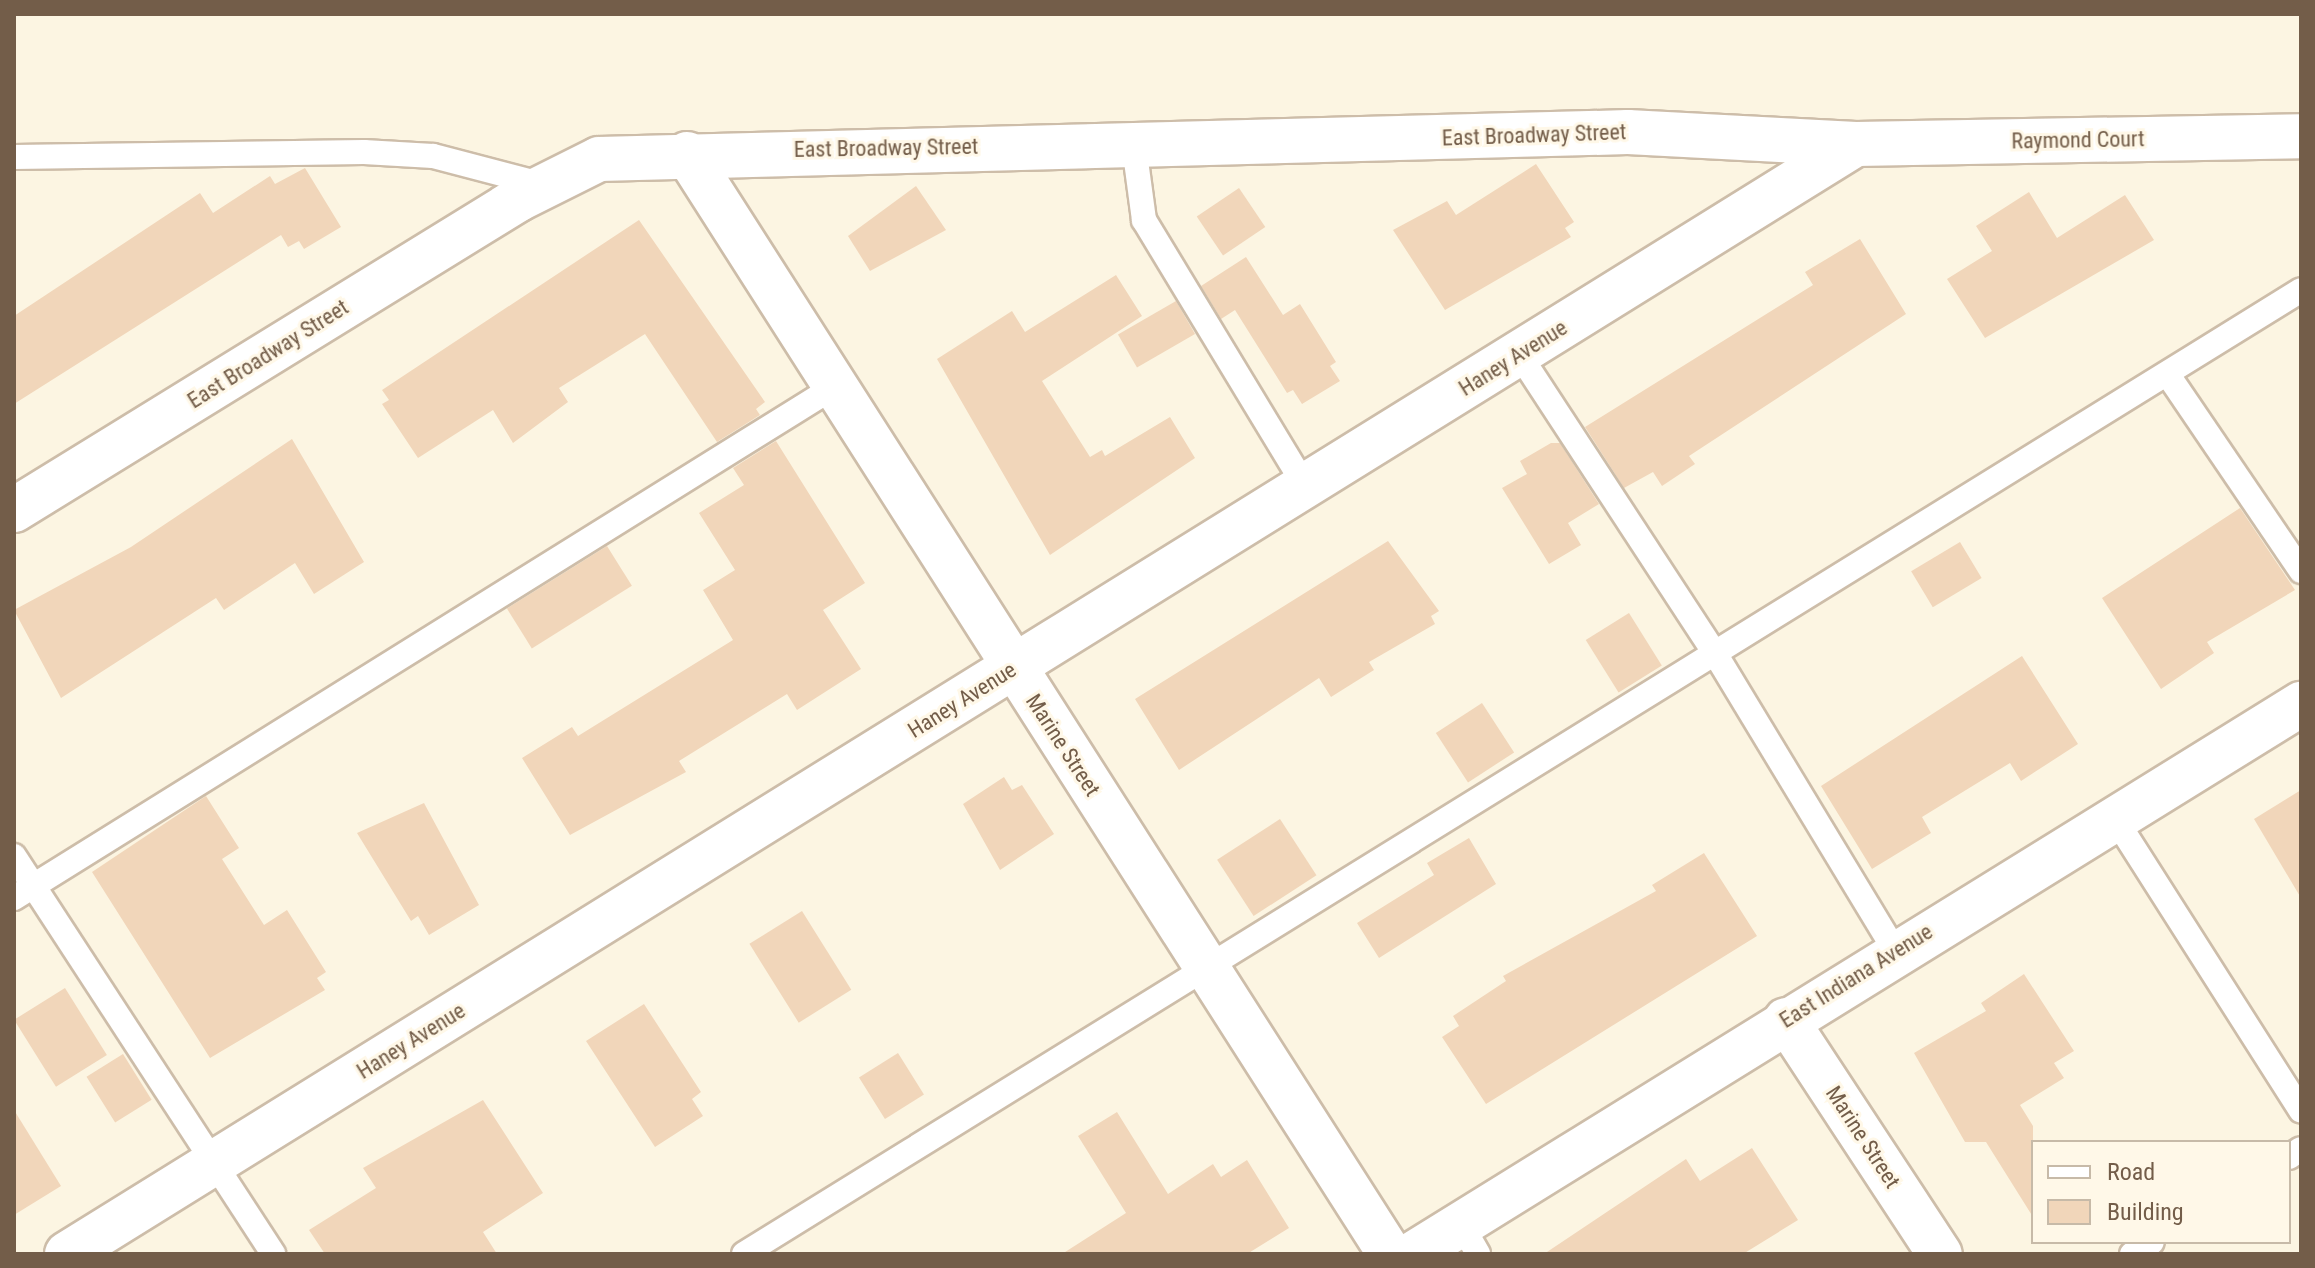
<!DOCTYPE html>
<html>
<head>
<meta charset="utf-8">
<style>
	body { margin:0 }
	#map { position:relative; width:2315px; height:1268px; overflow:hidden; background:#fcf5e2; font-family:"Roboto Condensed",sans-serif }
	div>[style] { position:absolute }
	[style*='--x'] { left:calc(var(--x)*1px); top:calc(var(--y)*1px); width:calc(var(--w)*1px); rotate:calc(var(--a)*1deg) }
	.building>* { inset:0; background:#f1d6ba; transform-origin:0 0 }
	.roads { filter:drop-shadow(2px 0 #cdbda9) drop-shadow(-2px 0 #cdbda9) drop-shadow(0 2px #cdbda9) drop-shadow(0 -2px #cdbda9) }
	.lane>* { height:24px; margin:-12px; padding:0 12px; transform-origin:12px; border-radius:12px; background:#fff }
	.street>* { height:44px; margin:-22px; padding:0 22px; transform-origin:22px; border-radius:22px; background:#fff }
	span { translate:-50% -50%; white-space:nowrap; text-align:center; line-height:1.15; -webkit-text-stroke:6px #fff8e8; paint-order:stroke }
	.street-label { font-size:22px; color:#735d49 }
	.frame { position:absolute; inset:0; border:16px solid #735d49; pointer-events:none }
	.legend { position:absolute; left:2031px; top:1140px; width:260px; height:104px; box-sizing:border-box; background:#fff8e8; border:2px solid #c7baa8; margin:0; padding:10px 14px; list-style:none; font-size:24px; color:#735d49 }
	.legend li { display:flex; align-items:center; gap:16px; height:40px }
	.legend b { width:40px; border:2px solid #c7baa8 }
</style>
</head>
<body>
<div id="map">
	<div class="building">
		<i style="clip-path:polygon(1536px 164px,1574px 222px,1565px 228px,1571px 237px,1445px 310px,1393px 230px,1447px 201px,1456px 215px)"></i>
		<i style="clip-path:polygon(305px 168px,341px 227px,304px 249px,299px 241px,288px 247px,281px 235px,14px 404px,14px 316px,200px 193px,213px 213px,270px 176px,275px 184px)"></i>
		<i style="clip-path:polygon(916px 186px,946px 230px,870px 271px,848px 236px)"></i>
		<i style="left:1239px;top:188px;width:47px;height:51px;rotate:56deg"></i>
		<i style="clip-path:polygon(2029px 192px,2057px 238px,2125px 195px,2154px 240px,1985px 338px,1947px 279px,1992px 251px,1976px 226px)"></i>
		<i style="clip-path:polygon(639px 220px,765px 402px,756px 409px,760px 415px,717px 442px,645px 334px,559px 388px,568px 402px,513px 443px,493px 410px,418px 458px,382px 404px,389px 400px,382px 390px)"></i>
		<i style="clip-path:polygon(1860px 239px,1906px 314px,1689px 456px,1695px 464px,1662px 486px,1653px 472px,1624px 488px,1585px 427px,1813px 285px,1805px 272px)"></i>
		<i style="clip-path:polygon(1246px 257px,1283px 315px,1300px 304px,1336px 362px,1330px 366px,1340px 381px,1302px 404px,1293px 390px,1287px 393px,1235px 310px,1221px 319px,1201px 286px)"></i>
		<i style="clip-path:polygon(1116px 275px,1142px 316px,1042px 381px,1090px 457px,1102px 450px,1105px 456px,1170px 417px,1195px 458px,1050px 555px,937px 359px,1012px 311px,1025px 332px)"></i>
		<i style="left:1176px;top:301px;width:38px;height:67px;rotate:60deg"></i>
		<i style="clip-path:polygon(292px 439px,364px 562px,314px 594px,295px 563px,224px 610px,216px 598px,61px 698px,14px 610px,131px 547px)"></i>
		<i style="clip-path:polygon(776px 441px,865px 583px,823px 610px,861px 669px,797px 710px,787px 694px,679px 761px,686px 772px,570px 835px,522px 758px,572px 727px,578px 736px,733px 640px,703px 590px,735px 570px,699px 513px,744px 485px,733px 468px)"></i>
		<i style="clip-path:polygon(1551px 443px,1560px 443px,1599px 504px,1568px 523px,1581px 545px,1549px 564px,1502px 488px,1527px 474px,1520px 461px)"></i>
		<i style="clip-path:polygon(2240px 508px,2295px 590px,2207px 642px,2214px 653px,2161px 689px,2102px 598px)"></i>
		<i style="clip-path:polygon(1388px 541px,1439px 611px,1431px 616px,1435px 624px,1369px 662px,1374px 670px,1331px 697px,1319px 678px,1179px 770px,1135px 699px)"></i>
		<i style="left:1960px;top:542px;width:42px;height:57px;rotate:59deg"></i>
		<i style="left:607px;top:546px;width:47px;height:118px;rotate:58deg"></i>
		<i style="left:1629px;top:613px;width:62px;height:51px;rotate:58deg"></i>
		<i style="clip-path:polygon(2022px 656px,2078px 744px,2021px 781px,2010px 763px,1922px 817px,1931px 833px,1872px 869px,1821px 786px)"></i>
		<i style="left:1482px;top:703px;width:59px;height:55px;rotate:57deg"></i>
		<i style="clip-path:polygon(1004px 777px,1012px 790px,1022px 785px,1054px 834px,1000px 870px,963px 804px)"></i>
		<i style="clip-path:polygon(2301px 790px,2301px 898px,2254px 819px)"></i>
		<i style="clip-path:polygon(206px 796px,239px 848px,222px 859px,264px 925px,287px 910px,326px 972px,317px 978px,325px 990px,210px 1058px,92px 872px)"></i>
		<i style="clip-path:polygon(424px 803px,479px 905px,429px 935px,418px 916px,411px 921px,357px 833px)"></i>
		<i style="left:1280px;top:819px;width:67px;height:75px;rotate:57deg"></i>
		<i style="clip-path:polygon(1469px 838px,1496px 884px,1379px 958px,1357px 923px,1434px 875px,1427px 863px)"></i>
		<i style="clip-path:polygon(1704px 853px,1757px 936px,1486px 1104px,1442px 1037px,1459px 1026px,1453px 1016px,1506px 981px,1503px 976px,1656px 891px,1652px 885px)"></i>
		<i style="left:802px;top:911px;width:93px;height:62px;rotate:58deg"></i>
		<i style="clip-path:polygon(2024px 974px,2074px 1051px,2054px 1063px,2064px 1078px,2020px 1105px,2033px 1126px,2033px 1217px,1986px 1142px,1965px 1142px,1914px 1053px,1986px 1011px,1981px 1003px)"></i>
		<i style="left:65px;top:988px;width:79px;height:60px;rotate:58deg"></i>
		<i style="clip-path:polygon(644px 1004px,701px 1092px,692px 1099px,703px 1116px,655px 1147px,586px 1041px)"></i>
		<i style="left:898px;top:1053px;width:49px;height:46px;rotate:58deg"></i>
		<i style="left:123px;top:1054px;width:54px;height:43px;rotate:58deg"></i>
		<i style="clip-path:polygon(483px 1100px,543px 1193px,483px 1232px,497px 1254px,325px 1254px,309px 1230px,376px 1188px,363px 1168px)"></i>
		<i style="clip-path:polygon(14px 1110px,61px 1186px,14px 1215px)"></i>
		<i style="clip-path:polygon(1117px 1112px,1168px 1194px,1213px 1164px,1221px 1177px,1247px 1160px,1289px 1228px,1247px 1254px,1062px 1254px,1126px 1213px,1078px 1136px)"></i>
		<i style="clip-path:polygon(1752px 1148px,1798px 1220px,1743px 1254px,1544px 1254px,1686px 1159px,1700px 1181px)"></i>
	</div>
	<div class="roads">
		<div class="lane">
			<i style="--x:1134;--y:146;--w:75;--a:82.3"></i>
			<i style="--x:1144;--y:220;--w:313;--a:58.8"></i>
			<i style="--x:14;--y:157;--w:350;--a:-0.8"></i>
			<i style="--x:364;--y:152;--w:69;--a:3.3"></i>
			<i style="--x:433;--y:156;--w:115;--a:14.6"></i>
			<i style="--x:1519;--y:354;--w:360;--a:56.8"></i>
			<i style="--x:1716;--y:655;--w:345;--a:58.8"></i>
			<i style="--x:2168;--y:375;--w:237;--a:55.8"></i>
			<i style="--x:2114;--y:817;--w:348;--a:57.5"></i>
			<i style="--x:14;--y:856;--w:475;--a:56.9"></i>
			<i style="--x:14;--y:898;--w:966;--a:-31.93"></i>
			<i style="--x:2289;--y:1157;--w:14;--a:-34"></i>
			<i style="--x:1461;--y:1224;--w:34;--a:60"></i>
			<i style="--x:744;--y:1254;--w:1831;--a:-31.76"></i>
			<i style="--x:2132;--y:1254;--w:23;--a:-31"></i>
		</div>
		<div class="street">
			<i style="--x:687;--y:154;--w:1305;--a:57.42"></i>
			<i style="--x:14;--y:510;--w:593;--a:-31.63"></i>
			<i style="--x:519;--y:199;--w:89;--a:-26.6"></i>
			<i style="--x:599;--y:159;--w:1029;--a:-1.5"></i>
			<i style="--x:1628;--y:132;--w:228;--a:3"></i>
			<i style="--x:1856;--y:144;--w:445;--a:-1"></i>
			<i style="--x:1786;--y:1020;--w:280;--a:56.7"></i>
			<i style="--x:67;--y:1254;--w:2105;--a:-31.82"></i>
			<i style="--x:1413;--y:1254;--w:1045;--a:-31.77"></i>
		</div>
	</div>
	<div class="street-label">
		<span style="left:1534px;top:135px;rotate:-2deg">East Broadway Street</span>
		<span style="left:2078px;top:140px;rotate:-1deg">Raymond Court</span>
		<span style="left:886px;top:148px;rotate:-1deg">East Broadway Street</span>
		<span style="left:268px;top:354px;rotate:-32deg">East Broadway Street</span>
		<span style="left:1513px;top:358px;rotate:-32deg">Haney Avenue</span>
		<span style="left:962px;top:700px;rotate:-32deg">Haney Avenue</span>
		<span style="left:1063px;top:745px;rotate:57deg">Marine Street</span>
		<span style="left:1856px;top:976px;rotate:-32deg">East Indiana Avenue</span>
		<span style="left:411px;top:1041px;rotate:-32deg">Haney Avenue</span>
		<span style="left:1863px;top:1137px;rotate:57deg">Marine Street</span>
	</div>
	<div class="frame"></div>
	<ul class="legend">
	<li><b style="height:10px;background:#fff"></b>Road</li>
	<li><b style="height:22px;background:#f1d6ba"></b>Building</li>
	</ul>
</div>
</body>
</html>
